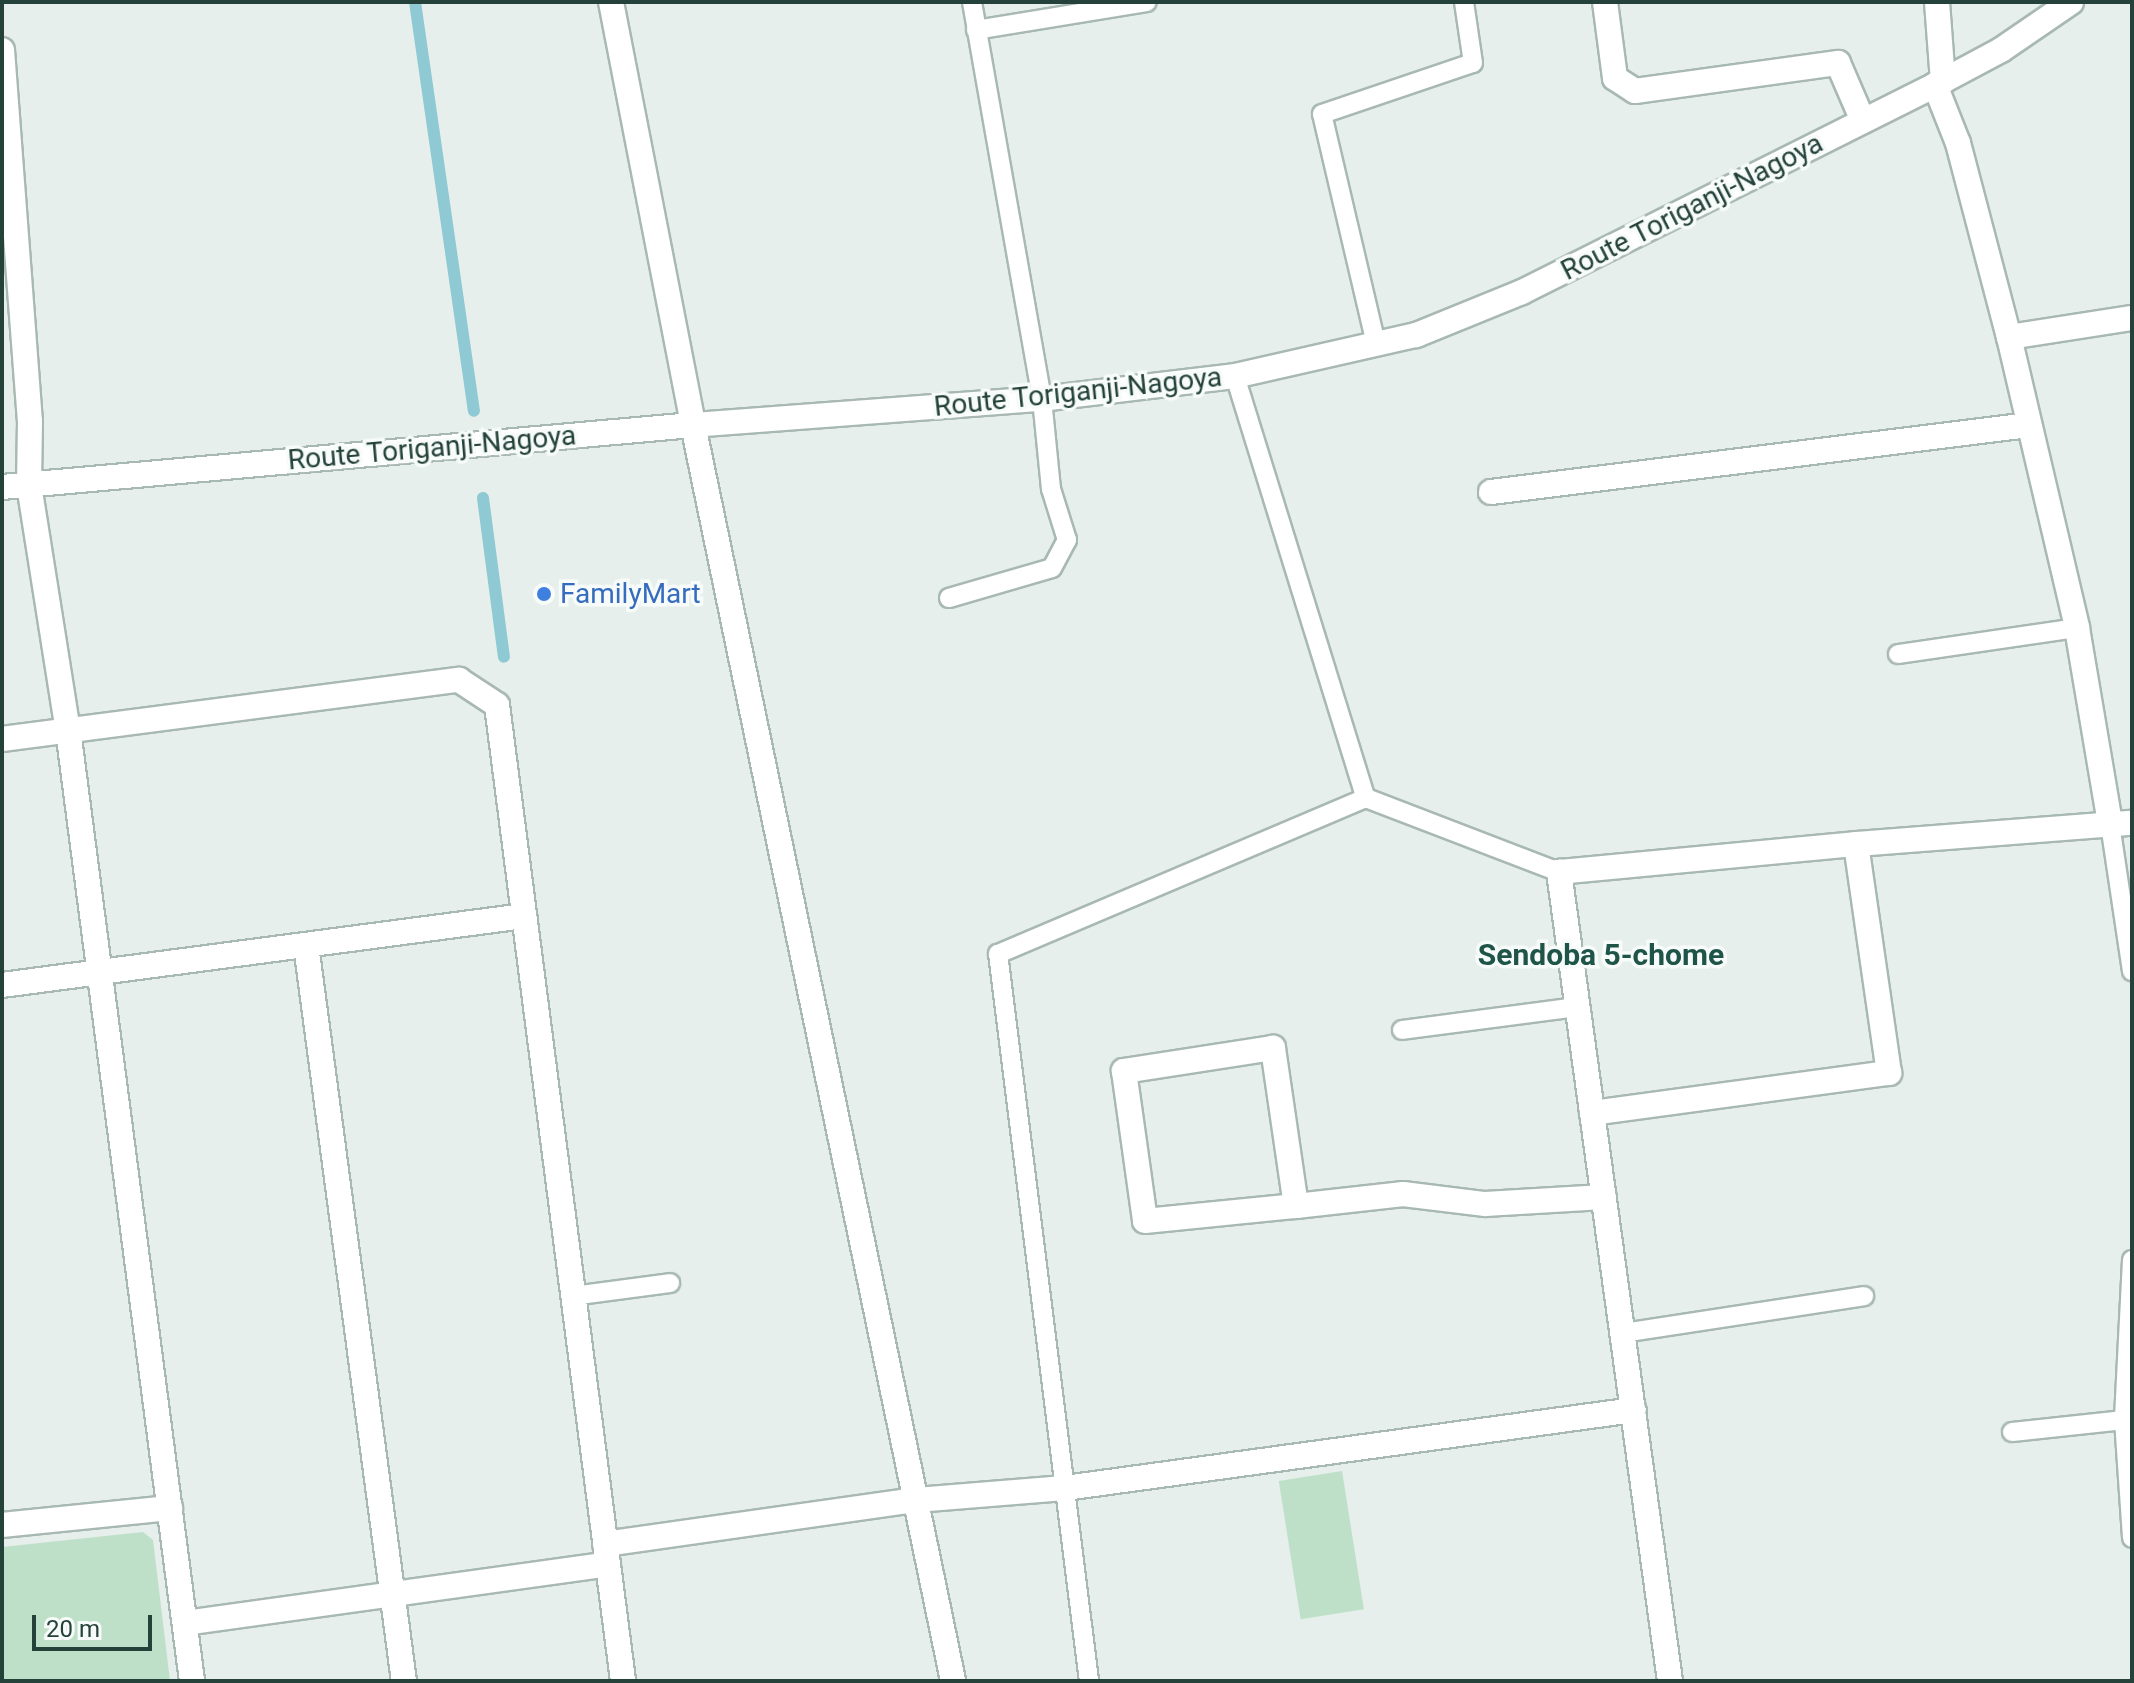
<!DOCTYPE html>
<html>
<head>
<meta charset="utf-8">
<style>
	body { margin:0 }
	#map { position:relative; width:2134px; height:1683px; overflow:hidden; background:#e6efeb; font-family:Roboto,sans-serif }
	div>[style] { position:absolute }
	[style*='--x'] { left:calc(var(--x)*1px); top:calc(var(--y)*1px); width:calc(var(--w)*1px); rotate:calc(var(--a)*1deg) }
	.green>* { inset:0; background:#bfe0c8; transform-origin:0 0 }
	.stream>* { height:12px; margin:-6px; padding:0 6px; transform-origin:6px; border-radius:6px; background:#8ec9d4 }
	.roads { filter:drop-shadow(2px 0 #a8b8b2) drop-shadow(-2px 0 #a8b8b2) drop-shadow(0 2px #a8b8b2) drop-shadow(0 -2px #a8b8b2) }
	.service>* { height:18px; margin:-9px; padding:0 9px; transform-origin:9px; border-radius:9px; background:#fff }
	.minor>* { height:24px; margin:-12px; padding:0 12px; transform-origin:12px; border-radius:12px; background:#fff }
	.tertiary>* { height:24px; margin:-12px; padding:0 12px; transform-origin:12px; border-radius:12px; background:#fff }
	.secondary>* { height:24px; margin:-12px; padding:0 12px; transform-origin:12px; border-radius:12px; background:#fff }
	.dots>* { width:22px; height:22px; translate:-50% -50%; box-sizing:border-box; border:4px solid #f7fbf9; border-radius:50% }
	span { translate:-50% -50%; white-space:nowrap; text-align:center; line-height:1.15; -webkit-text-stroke:7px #f7fbf9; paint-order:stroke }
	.street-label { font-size:28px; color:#24423a }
	.shop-label { font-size:28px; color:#366cbe }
	.left { translate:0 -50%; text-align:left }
	.neighbourhood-label { font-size:30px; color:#1f5548; font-weight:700 }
	.frame { position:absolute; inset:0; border:4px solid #24423a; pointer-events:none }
	.scale { position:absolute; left:32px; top:1615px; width:120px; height:36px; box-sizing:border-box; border:4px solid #24423a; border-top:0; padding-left:10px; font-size:24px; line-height:28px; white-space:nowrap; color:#24423a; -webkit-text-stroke:6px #f7fbf9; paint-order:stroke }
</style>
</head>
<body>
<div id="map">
	<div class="green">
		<i style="left:1342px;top:1471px;width:140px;height:64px;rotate:81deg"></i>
		<i style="clip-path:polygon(143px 1532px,153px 1540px,170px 1681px,2px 1681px,2px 1547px)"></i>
	</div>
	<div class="stream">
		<i style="--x:415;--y:2;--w:413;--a:81.8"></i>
		<i style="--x:483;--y:498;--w:160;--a:82.5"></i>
	</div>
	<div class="roads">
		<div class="service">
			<i style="--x:976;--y:30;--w:173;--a:-9.3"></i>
			<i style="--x:1376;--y:344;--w:236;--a:-103.2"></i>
			<i style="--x:1322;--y:114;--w:159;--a:-18.7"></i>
			<i style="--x:1473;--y:63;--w:62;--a:-98.4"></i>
			<i style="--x:1235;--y:376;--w:442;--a:72.8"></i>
			<i style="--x:1366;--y:798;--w:207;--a:21"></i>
			<i style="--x:949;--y:598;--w:107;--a:-16.2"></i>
			<i style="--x:1052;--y:568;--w:32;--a:-62"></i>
			<i style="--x:1067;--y:540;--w:53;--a:-107.4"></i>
			<i style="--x:1051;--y:489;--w:90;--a:-95.7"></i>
			<i style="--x:1042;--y:399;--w:403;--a:-100"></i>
			<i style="--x:1898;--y:654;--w:181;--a:-8.3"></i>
			<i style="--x:2110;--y:824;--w:149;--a:81.5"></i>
			<i style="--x:1402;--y:1030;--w:177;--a:-7.5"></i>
			<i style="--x:2132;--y:1260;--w:160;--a:92.9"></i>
			<i style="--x:2124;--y:1420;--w:118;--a:86.1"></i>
			<i style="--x:573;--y:1296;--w:98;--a:-7.6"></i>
			<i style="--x:1623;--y:1333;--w:244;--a:-8.7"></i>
			<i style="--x:2012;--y:1432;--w:113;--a:-6.1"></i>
			<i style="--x:1089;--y:1681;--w:733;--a:-97.13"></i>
			<i style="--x:998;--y:954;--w:400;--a:-23"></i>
		</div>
		<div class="minor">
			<i style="--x:1605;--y:2;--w:77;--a:82.5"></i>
			<i style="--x:1615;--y:78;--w:24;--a:33"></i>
			<i style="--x:1635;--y:91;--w:205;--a:-7.9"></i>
			<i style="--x:1838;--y:63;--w:63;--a:66.7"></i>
			<i style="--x:1937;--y:2;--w:79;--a:85.7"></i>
			<i style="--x:2;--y:50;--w:372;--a:85.7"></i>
			<i style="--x:30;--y:421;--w:64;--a:90.9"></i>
			<i style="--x:29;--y:485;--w:248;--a:81"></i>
			<i style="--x:68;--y:730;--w:959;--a:82.57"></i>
			<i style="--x:1935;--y:85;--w:62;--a:68.4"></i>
			<i style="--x:1958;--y:143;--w:201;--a:75.3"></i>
			<i style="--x:2009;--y:337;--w:299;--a:76.8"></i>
			<i style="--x:2077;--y:628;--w:199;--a:80.4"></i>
			<i style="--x:2009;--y:337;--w:124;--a:-8.8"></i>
			<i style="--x:1491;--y:492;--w:542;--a:-7.1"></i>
			<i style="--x:2;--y:739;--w:461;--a:-7.4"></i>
			<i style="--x:459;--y:680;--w:45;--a:33.3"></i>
			<i style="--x:497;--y:705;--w:984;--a:82.64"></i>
			<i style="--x:306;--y:945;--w:742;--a:82.42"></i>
			<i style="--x:2;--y:985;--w:527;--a:-7.53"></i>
			<i style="--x:1592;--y:1113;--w:300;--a:-7.7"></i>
			<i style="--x:1889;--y:1073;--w:231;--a:-98.2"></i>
			<i style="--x:1296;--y:1206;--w:160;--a:-98.3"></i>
			<i style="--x:1273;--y:1048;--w:151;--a:171.2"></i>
			<i style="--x:1124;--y:1071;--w:151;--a:82"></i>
			<i style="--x:1145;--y:1221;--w:152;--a:-5.7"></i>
			<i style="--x:1296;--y:1206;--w:108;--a:-6.4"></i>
			<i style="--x:1403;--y:1194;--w:83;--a:7"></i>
			<i style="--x:1485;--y:1204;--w:119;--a:-3.4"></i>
			<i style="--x:2;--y:1525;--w:169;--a:-5.8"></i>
			<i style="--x:605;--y:1544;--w:314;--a:-8.1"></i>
			<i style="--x:916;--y:1500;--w:149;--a:-4.6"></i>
			<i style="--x:1065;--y:1488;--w:574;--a:-7.81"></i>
			<i style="--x:185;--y:1623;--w:427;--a:-7.9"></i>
			<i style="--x:1670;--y:1681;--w:817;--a:-97.81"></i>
			<i style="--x:1559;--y:872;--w:298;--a:-5.4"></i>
			<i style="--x:1856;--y:844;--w:277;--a:-4.4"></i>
		</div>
		<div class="tertiary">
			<i style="--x:611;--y:2;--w:431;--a:79"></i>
			<i style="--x:693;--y:425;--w:1283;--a:78.3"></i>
		</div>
		<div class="secondary">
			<i style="--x:2;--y:487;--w:694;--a:-5.13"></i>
			<i style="--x:693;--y:425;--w:350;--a:-4.3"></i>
			<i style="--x:1042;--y:399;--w:194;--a:-6.8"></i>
			<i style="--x:1235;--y:376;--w:186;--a:-12.8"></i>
			<i style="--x:1416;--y:335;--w:114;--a:-22.1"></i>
			<i style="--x:1522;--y:292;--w:471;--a:-26.6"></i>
			<i style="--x:1943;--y:81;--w:66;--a:-28.1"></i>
			<i style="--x:2001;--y:50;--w:85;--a:-34.4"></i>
		</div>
	</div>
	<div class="dots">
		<i style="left:544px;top:594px;background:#3f7fe0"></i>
	</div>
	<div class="street-label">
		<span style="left:1692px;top:207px;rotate:-27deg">Route Toriganji-Nagoya</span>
		<span style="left:1078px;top:392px;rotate:-6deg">Route Toriganji-Nagoya</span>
		<span style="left:432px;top:448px;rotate:-5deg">Route Toriganji-Nagoya</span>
	</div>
	<div class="shop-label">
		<span class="left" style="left:560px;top:594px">FamilyMart</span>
	</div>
	<div class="neighbourhood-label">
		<span style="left:1601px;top:955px">Sendoba 5-chome</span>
	</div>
	<div class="frame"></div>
	<div class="scale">20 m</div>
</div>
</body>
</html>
